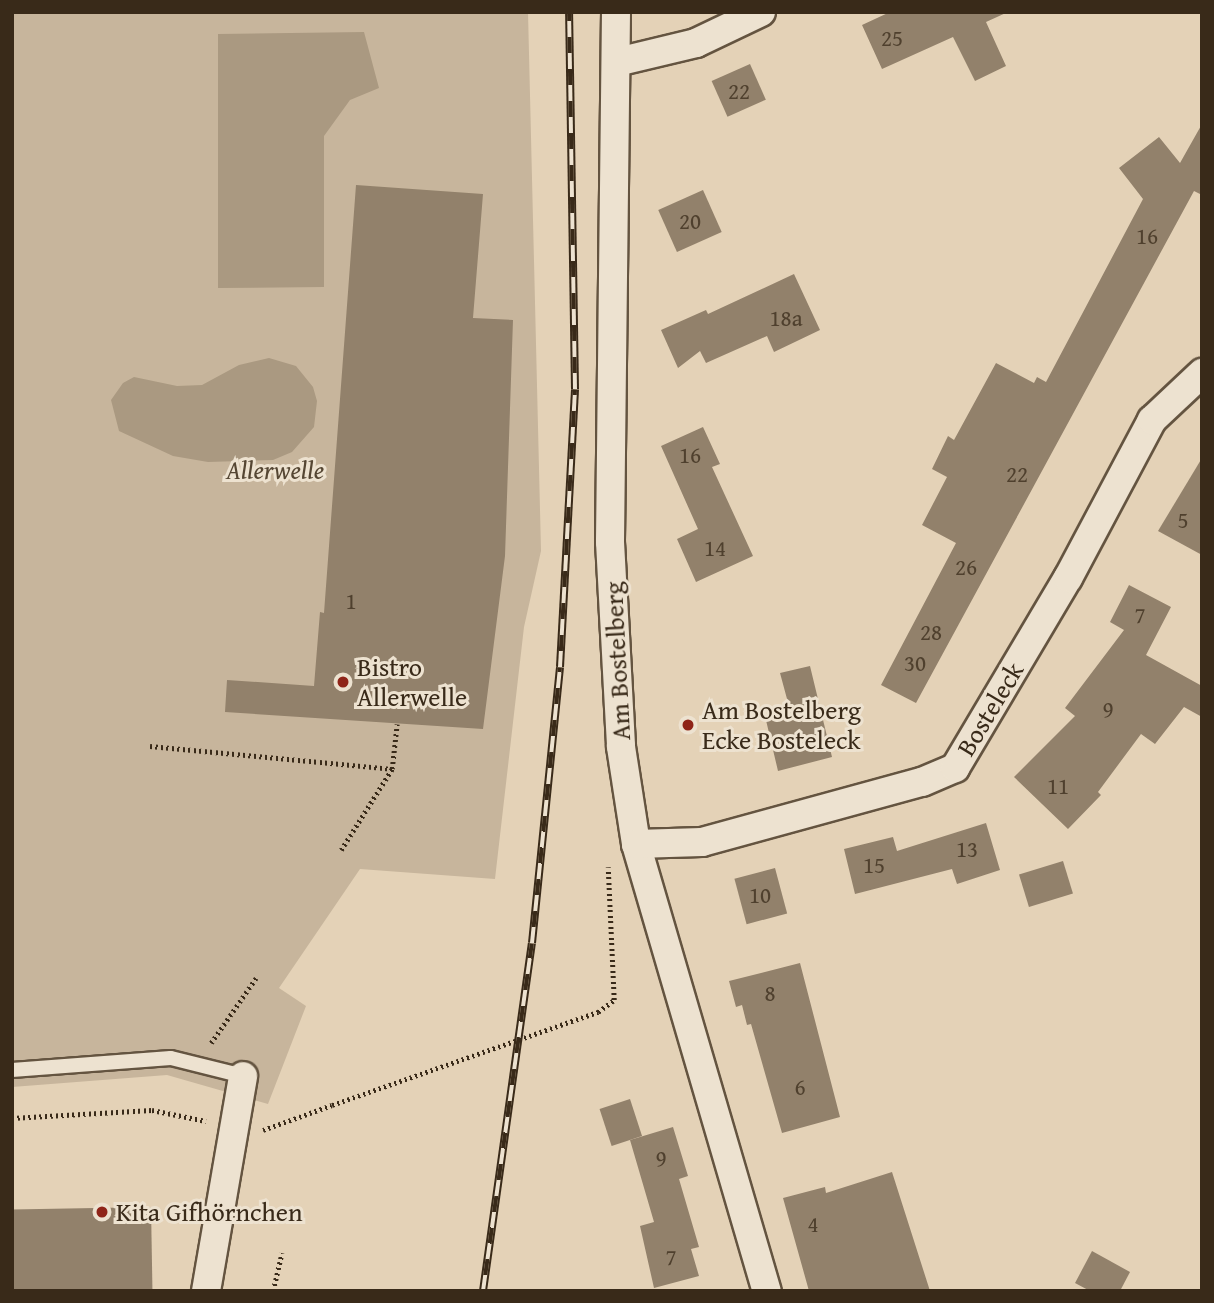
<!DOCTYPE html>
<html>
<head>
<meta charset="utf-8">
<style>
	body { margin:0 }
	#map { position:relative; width:1214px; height:1303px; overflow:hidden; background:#e4d2b7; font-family:"Gentium Book Plus",serif }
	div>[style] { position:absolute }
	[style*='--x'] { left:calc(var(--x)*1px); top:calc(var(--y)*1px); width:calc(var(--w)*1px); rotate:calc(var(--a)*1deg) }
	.green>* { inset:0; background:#c7b59c }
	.water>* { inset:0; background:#aa9981 }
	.building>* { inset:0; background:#92816b; transform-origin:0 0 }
	.path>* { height:4.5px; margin-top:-2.25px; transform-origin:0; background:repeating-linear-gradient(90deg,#392a19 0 2px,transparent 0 5.5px) }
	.roads { filter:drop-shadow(2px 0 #645440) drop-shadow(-2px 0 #645440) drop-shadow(0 2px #645440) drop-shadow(0 -2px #645440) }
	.service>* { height:14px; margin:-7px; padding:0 7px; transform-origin:7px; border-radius:7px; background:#ede2d0 }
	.minor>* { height:28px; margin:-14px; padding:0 14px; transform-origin:14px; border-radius:14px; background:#ede2d0 }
	.rail>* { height:8px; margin-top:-4px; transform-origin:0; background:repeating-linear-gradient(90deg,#ede2d0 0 16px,#392a19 0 32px); box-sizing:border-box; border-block:2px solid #392a19 }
	.path-bridge>* { height:4.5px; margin-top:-2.25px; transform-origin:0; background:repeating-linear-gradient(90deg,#392a19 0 2px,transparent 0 5.5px) }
	.dots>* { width:19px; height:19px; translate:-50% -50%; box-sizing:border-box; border:4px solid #ede2d0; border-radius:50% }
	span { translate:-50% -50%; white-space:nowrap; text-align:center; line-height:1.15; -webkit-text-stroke:6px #ede2d0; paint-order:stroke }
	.number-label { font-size:23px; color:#4f402e }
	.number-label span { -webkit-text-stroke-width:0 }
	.park-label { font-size:26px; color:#554633; font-style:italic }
	.street-label { font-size:26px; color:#392a19 }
	.poi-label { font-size:26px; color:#392a19 }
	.left { translate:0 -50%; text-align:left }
	.frame { position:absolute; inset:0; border:14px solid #392a19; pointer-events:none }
</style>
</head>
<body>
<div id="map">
	<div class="green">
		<i style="clip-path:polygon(12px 12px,528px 12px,541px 551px,524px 627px,495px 879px,360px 869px,279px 988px,306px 1006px,268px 1104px,167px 1075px,12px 1087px)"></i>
	</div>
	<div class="water">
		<i style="clip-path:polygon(364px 32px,379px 88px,350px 100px,324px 136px,324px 287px,218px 288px,218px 34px)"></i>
		<i style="clip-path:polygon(269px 358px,296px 366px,313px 387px,317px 401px,314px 427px,292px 452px,273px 460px,208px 462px,173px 456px,119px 431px,111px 400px,123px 383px,134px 377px,177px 386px,202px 385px,239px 365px)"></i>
	</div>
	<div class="building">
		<i style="clip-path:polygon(890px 12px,1008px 12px,986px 22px,1006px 66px,975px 81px,953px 37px,882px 69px,862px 25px)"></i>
		<i style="left:750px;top:64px;width:39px;height:42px;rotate:66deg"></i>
		<i style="clip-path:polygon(1202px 124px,1202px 195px,1194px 191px,916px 703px,881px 685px,956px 543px,922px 525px,947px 477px,932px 469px,948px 436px,954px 440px,996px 363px,1034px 383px,1037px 377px,1046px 382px,1143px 199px,1119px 168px,1159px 137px,1180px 163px)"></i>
		<i style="clip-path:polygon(356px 185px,483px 194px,473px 318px,513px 320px,505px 556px,483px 729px,225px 712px,227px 680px,314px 686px,320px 612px,324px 613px)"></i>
		<i style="left:703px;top:190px;width:46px;height:49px;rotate:66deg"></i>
		<i style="clip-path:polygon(794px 274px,820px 330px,774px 352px,767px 336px,706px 363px,700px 351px,678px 368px,661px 330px,706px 310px,708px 314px)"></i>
		<i style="clip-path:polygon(703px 427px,720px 464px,712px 467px,753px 556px,696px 582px,677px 539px,698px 529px,661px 446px)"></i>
		<i style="clip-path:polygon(1202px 458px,1202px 555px,1158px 531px)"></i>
		<i style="clip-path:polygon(1129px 585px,1171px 607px,1146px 655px,1202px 686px,1202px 717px,1184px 707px,1155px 744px,1141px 734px,1098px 792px,1101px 795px,1068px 829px,1014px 777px,1075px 716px,1065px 708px,1124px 630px,1110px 622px)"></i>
		<i style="clip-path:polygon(810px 666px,832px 757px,778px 771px,765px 716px,790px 710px,780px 673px)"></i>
		<i style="clip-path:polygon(986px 823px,1000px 870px,957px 884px,952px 869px,855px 894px,844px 849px,893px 837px,897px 851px)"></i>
		<i style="left:1063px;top:861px;width:34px;height:46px;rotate:73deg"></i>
		<i style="left:775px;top:868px;width:47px;height:42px;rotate:75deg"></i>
		<i style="clip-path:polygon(800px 963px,840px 1117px,782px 1133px,751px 1024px,747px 1025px,742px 1005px,736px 1007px,729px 981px)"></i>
		<i style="left:630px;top:1099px;width:39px;height:32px;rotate:72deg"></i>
		<i style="clip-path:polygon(673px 1127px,688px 1176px,679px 1179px,699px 1247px,691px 1249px,699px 1276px,654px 1288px,640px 1226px,654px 1222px,630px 1140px)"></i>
		<i style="clip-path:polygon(892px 1172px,930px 1291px,809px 1291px,783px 1198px,825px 1187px,826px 1193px)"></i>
		<i style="left:151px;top:1207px;width:84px;height:139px;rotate:89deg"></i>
		<i style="clip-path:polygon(1092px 1251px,1130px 1272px,1120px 1291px,1090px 1291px,1075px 1283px)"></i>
	</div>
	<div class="path">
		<i style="--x:150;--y:746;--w:243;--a:5.4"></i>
		<i style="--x:341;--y:850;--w:96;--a:-57.8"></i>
		<i style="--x:392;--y:769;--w:45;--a:-83.7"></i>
		<i style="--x:598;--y:1012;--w:20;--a:-37"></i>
		<i style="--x:614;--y:1000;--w:133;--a:-92.6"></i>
		<i style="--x:211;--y:1043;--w:79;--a:-55.3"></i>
		<i style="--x:12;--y:1118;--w:140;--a:-3.3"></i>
		<i style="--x:152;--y:1110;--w:55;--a:11.5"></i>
		<i style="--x:263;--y:1130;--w:73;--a:-19.9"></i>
		<i style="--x:273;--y:1291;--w:39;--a:-77"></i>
	</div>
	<div class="roads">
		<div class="service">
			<i style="--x:12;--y:1070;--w:159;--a:-4.3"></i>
			<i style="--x:171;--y:1058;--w:74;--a:14"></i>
		</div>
		<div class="minor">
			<i style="--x:616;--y:12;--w:530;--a:90.65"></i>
			<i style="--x:610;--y:542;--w:205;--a:86.9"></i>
			<i style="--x:621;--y:747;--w:98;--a:81.2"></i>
			<i style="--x:636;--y:844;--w:466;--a:73.7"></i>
			<i style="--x:617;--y:62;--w:81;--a:-13.5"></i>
			<i style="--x:696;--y:43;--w:72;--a:-25.5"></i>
			<i style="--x:636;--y:844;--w:66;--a:-1.7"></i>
			<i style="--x:702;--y:842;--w:228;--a:-15.3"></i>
			<i style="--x:922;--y:782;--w:36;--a:-23"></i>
			<i style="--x:955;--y:768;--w:221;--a:-59.3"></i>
			<i style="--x:1068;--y:578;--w:179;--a:-62"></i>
			<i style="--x:1152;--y:420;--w:69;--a:-43.2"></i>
			<i style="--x:206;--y:1291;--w:218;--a:-80.2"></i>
		</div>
	</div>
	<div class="rail">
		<i style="--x:483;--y:1291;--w:351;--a:-82"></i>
		<i style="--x:532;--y:943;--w:277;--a:-84.2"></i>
		<i style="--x:560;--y:667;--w:278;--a:-86.9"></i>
		<i style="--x:575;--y:389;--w:377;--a:-90.9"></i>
	</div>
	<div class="path-bridge">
		<i style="--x:332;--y:1105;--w:282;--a:-19.3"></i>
	</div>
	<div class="dots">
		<i style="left:343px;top:682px;background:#8f2418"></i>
		<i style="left:688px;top:725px;background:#8f2418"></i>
		<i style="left:102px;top:1212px;background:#8f2418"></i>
	</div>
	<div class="number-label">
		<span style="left:892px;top:38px">25</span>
		<span style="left:739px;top:91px">22</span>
		<span style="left:690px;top:221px">20</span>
		<span style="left:1147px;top:236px">16</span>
		<span style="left:786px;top:318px">18a</span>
		<span style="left:690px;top:455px">16</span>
		<span style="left:1017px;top:474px">22</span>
		<span style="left:1183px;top:520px">5</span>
		<span style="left:715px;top:548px">14</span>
		<span style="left:966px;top:567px">26</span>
		<span style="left:351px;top:601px">1</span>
		<span style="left:1140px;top:615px">7</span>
		<span style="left:931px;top:632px">28</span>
		<span style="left:915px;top:663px">30</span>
		<span style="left:1108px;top:709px">9</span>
		<span style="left:1058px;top:786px">11</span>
		<span style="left:967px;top:849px">13</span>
		<span style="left:874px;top:865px">15</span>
		<span style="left:760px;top:895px">10</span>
		<span style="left:770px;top:993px">8</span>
		<span style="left:800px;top:1087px">6</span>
		<span style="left:661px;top:1158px">9</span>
		<span style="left:813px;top:1224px">4</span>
		<span style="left:671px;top:1257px">7</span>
	</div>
	<div class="park-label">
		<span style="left:275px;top:470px">Allerwelle</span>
	</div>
	<div class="street-label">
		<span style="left:617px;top:661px;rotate:-93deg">Am Bostelberg</span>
		<span style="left:990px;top:709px;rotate:-59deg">Bosteleck</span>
	</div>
	<div class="poi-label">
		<span class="left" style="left:357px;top:682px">Bistro<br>Allerwelle</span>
		<span class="left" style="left:702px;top:725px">Am Bostelberg<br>Ecke Bosteleck</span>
		<span class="left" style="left:116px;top:1212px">Kita Gifhörnchen</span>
	</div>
	<div class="frame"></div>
</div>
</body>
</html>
